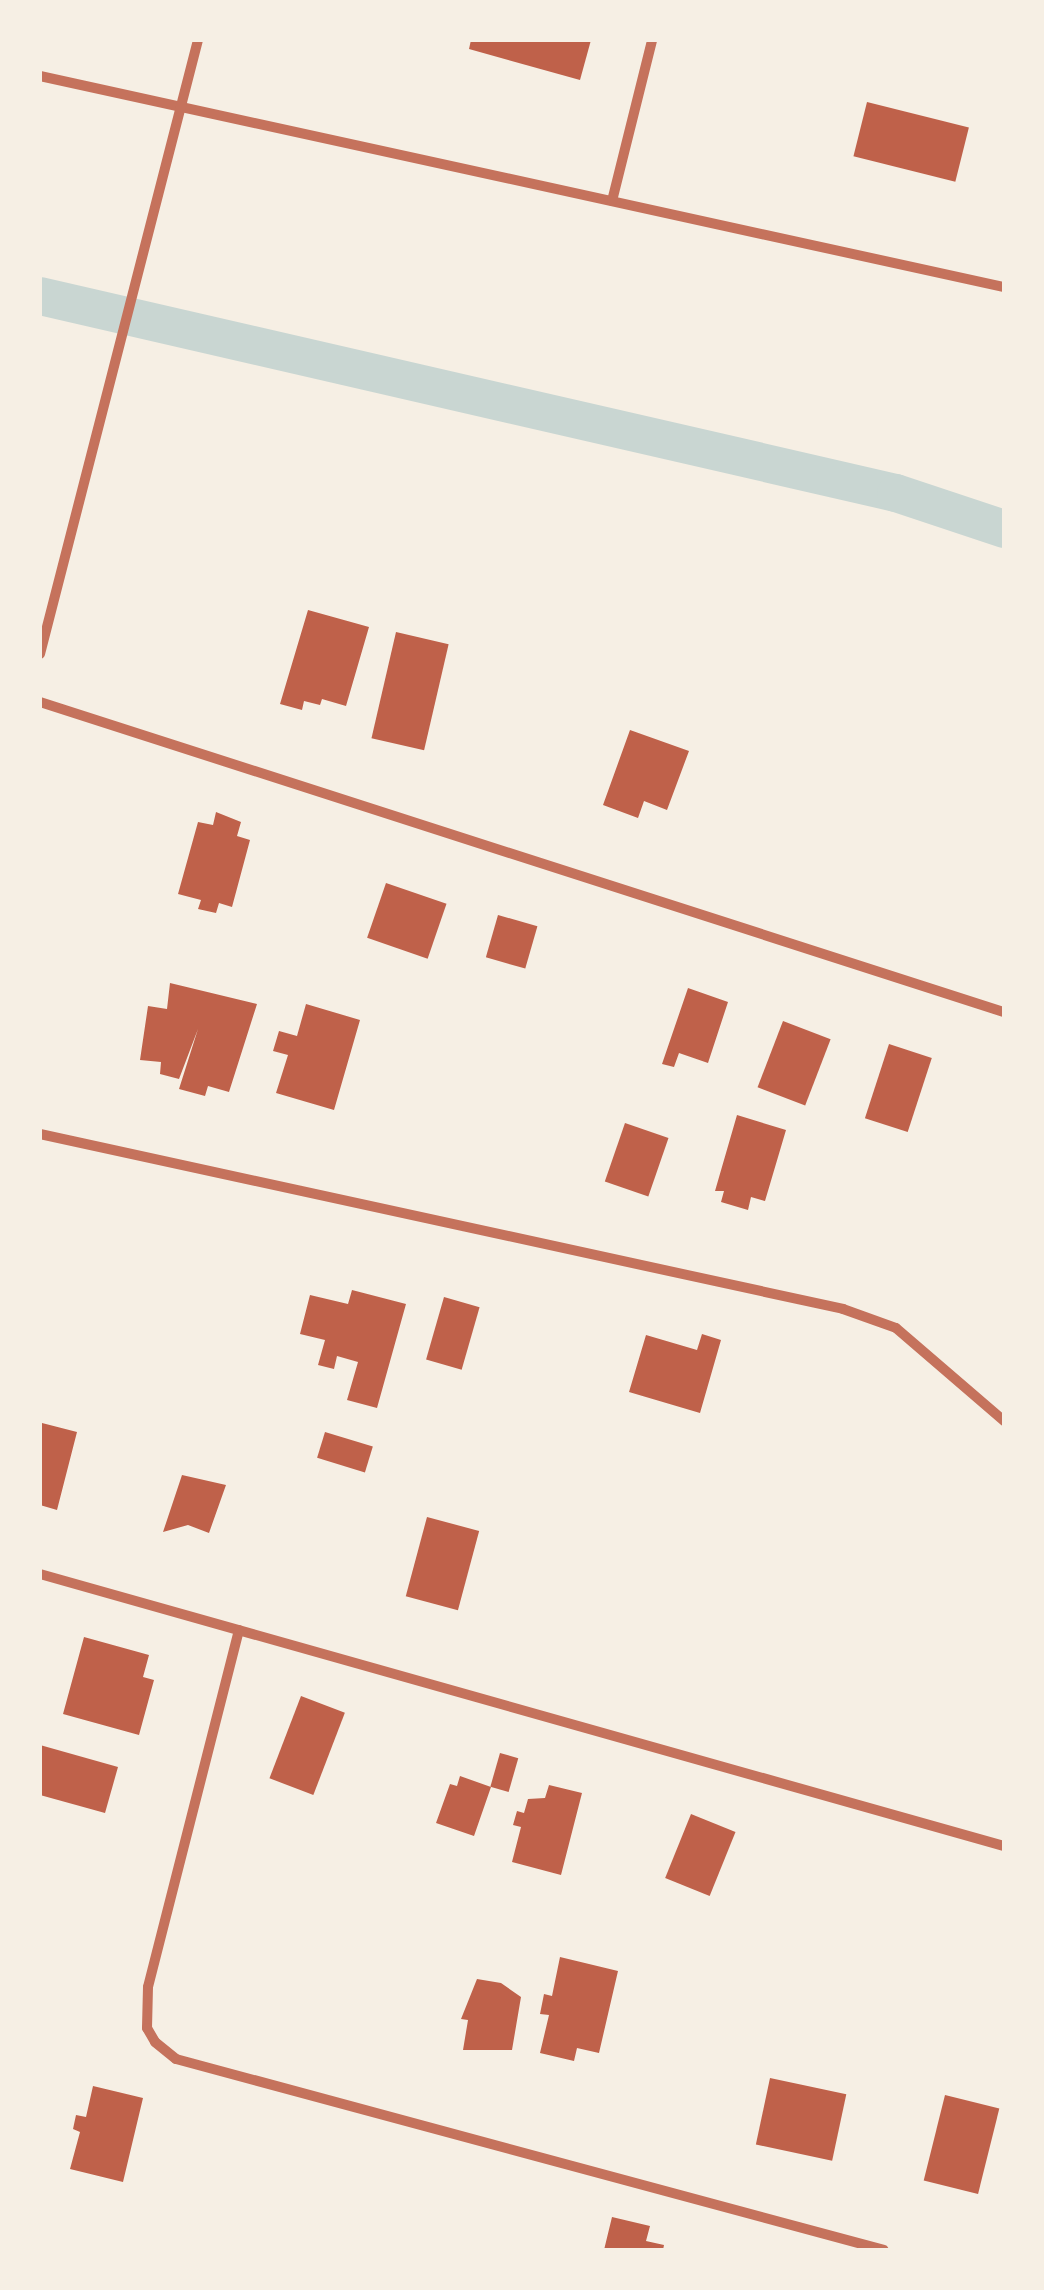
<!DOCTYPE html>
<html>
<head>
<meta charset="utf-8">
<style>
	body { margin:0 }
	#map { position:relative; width:1044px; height:2290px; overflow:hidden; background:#f6efe4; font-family:"Open Sans",sans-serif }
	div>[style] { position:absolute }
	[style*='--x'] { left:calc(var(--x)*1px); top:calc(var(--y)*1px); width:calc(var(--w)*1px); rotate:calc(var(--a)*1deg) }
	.canal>* { height:38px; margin:-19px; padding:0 19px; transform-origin:19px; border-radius:19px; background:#c9d6d2 }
	.building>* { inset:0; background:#bf614a; transform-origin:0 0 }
	.minor>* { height:10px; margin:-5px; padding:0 5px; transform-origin:5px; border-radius:5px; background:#c5725c }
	span { translate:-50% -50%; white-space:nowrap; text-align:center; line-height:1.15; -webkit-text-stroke:10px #f6efe4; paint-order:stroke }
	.frame { position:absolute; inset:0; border:42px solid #f6efe4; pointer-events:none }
</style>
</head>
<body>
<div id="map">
	<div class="canal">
		<i style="--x:40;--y:296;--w:878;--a:12.96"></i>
		<i style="--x:896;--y:493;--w:114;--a:18.4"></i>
	</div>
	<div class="building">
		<i style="clip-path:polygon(471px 40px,591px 40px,580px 80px,469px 49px)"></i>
		<i style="left:867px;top:102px;width:105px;height:56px;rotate:14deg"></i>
		<i style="clip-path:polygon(308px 610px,369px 627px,346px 706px,322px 699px,320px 705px,304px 701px,302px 710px,280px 704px)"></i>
		<i style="left:396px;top:632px;width:54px;height:109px;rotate:13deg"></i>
		<i style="clip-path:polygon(630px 730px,689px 751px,667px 810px,644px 801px,638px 818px,603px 805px)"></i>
		<i style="clip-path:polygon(216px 812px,241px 822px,237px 836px,250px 840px,232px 907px,219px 903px,216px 913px,198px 909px,201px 900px,178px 894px,198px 822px,213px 825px)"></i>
		<i style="left:386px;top:883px;width:64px;height:58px;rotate:19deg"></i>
		<i style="left:498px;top:915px;width:41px;height:44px;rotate:16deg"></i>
		<i style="clip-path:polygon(170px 983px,257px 1004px,229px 1092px,208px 1086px,205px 1096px,179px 1089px,198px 1029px,179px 1079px,160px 1074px,161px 1062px,140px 1060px,148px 1006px,167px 1009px)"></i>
		<i style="clip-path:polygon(688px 988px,728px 1002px,708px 1063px,679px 1053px,674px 1067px,662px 1064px)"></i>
		<i style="clip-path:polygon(306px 1004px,360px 1020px,334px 1110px,276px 1093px,288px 1055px,273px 1051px,279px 1031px,297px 1036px)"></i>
		<i style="left:783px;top:1021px;width:51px;height:71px;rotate:21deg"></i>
		<i style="left:889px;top:1044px;width:45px;height:78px;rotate:18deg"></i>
		<i style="clip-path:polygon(737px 1115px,786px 1130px,765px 1201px,751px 1197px,748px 1210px,721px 1202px,724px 1191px,715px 1191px)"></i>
		<i style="left:625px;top:1123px;width:46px;height:62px;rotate:19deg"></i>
		<i style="clip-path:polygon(352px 1290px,406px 1304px,377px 1408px,347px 1400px,358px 1362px,337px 1356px,334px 1369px,318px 1365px,325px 1340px,300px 1334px,310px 1295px,348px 1304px)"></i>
		<i style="left:444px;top:1297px;width:37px;height:65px;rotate:16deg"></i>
		<i style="clip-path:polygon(702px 1334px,721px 1340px,700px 1413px,629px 1392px,646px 1335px,697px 1350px)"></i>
		<i style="clip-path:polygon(40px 1412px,42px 1423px,77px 1432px,57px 1510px,40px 1505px)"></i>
		<i style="left:325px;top:1432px;width:50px;height:27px;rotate:17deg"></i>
		<i style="clip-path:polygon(182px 1475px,226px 1485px,209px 1533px,188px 1525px,163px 1532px)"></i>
		<i style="left:427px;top:1517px;width:54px;height:82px;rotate:15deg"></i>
		<i style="clip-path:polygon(84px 1637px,149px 1655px,143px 1677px,154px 1680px,139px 1735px,63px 1714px)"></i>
		<i style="left:301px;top:1696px;width:47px;height:88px;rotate:21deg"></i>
		<i style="clip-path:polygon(40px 1745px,118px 1767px,105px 1813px,40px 1795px)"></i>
		<i style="left:500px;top:1753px;width:19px;height:35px;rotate:16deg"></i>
		<i style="clip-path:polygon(460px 1776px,491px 1787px,474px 1836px,436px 1823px,450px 1784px,457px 1786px)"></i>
		<i style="clip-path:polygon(549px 1785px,582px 1793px,561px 1875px,512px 1862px,521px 1827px,513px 1825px,517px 1811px,524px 1813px,528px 1799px,545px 1798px)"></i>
		<i style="left:691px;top:1814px;width:48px;height:69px;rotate:22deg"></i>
		<i style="clip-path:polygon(560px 1957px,618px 1971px,599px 2053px,577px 2048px,574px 2061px,540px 2053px,549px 2015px,540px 2014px,544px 1994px,552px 1996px)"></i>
		<i style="clip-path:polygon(477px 1979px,501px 1983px,521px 1997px,512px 2050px,463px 2050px,468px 2020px,461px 2019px)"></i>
		<i style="left:770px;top:2078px;width:78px;height:68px;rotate:12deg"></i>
		<i style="clip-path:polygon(93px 2086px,143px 2098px,123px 2182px,70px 2169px,80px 2132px,73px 2129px,76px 2115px,86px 2117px)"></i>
		<i style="left:945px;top:2095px;width:56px;height:88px;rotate:14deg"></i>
		<i style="clip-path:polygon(612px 2217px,650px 2226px,646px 2241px,664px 2245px,663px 2250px,604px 2250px)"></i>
	</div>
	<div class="minor">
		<i style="--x:40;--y:76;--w:987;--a:12.35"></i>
		<i style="--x:612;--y:201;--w:166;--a:-76"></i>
		<i style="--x:40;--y:654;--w:634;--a:-75.57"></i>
		<i style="--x:40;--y:702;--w:1013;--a:17.83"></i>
		<i style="--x:40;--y:1134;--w:822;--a:12.29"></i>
		<i style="--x:843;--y:1309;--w:56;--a:19.7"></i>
		<i style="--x:896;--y:1328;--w:143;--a:40.7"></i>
		<i style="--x:40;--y:1574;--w:1002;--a:15.76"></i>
		<i style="--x:239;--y:1630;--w:368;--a:104.3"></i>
		<i style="--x:148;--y:1987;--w:41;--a:91.4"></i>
		<i style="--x:147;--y:2028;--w:16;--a:60"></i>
		<i style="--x:155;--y:2042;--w:27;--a:39"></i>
		<i style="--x:176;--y:2059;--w:733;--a:15.1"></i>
	</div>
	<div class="frame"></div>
</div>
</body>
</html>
